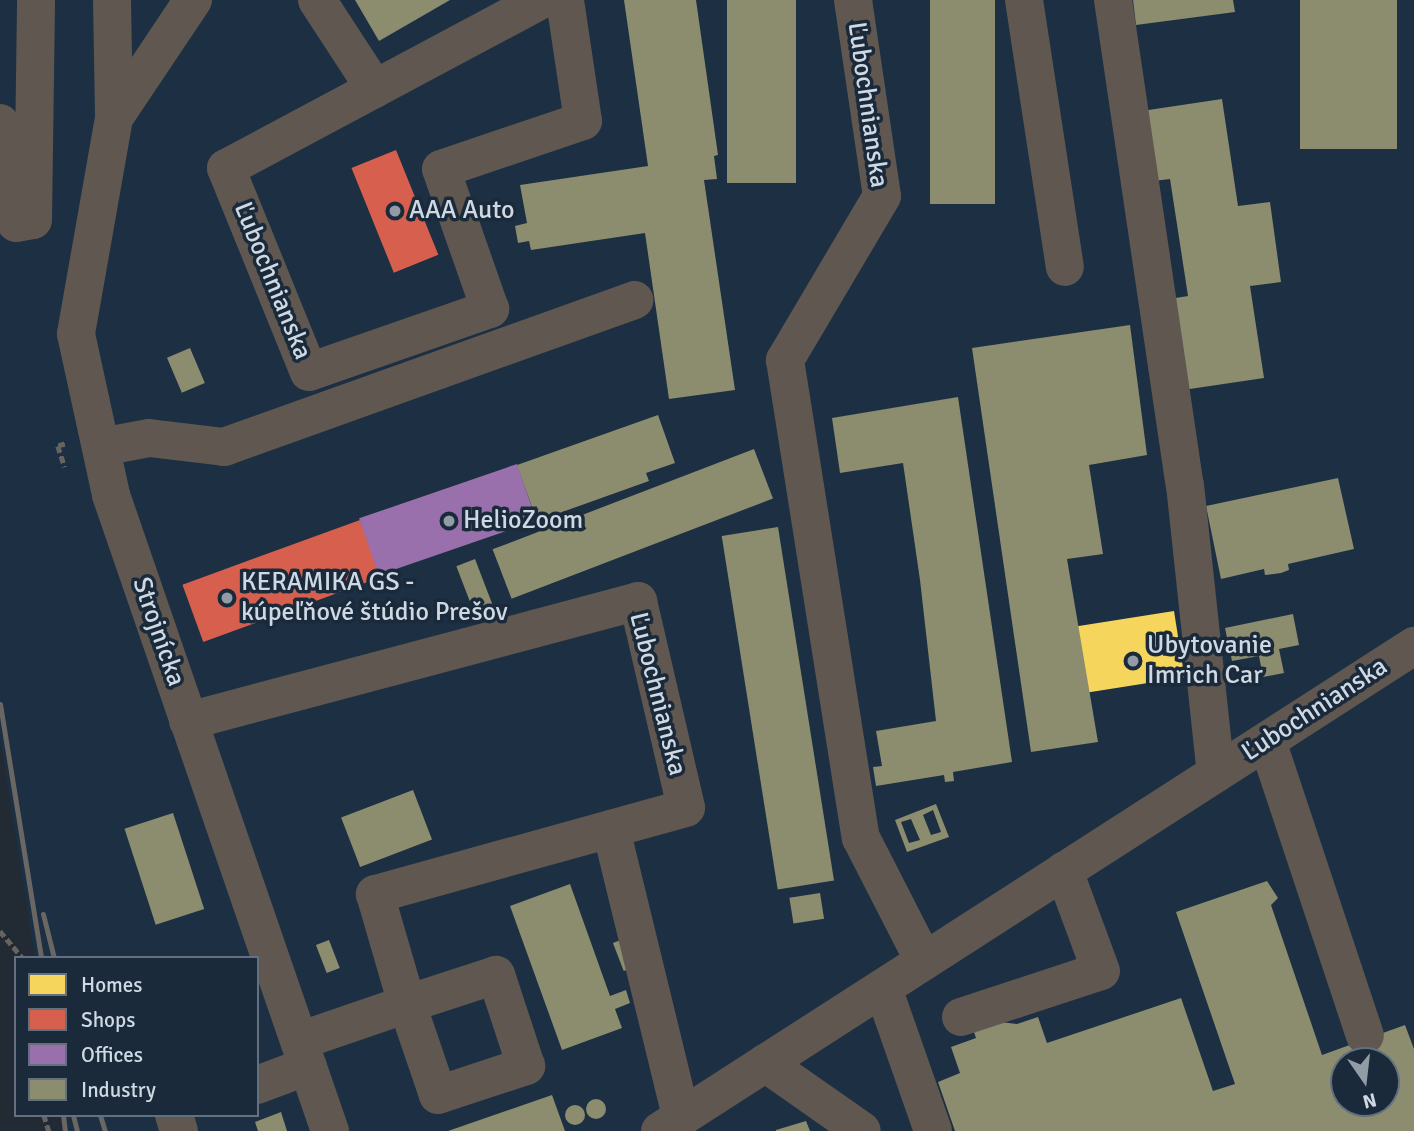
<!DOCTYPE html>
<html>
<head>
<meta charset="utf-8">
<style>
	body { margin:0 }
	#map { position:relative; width:1414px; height:1131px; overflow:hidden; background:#222a33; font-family:Signika,sans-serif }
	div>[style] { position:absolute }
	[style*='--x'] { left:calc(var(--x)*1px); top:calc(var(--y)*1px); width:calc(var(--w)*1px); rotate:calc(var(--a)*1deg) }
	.built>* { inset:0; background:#1c2f43 }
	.homes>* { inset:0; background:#f6d55c; transform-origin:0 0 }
	.shops>* { inset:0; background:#d6604d; transform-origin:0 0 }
	.offices>* { inset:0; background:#9970ab; transform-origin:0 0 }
	.industry>* { inset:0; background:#8c8c6e; transform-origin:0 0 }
	.round { border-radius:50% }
	.path>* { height:4.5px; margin-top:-2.25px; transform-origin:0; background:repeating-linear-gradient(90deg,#666461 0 7px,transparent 0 10.5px) }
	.minor>* { height:38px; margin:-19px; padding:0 19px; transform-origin:19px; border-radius:19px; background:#5f5750 }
	.rail>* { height:5px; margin:-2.5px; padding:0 2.5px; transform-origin:2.5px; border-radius:2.5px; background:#696663 }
	.dots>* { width:19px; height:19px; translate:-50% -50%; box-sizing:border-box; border:4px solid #1a2a3b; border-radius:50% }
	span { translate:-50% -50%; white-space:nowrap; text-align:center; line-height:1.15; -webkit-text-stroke:7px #1a2a3b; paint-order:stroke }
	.street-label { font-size:26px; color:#cfd9e4 }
	.poi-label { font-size:26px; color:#cfd9e4 }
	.left { translate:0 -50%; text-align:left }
	.legend { position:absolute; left:14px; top:956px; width:245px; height:161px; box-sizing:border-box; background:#1a2a3b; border:2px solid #62707f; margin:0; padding:9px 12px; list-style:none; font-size:21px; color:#cfd9e4 }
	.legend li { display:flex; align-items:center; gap:14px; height:35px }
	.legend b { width:35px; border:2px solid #62707f }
	.north { position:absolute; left:1330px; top:1047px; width:70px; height:70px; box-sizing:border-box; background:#1a2a3b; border:2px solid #62707f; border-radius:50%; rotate:166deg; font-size:19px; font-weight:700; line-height:28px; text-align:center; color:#cfd9e4 }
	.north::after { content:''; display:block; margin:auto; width:24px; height:32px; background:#929ca6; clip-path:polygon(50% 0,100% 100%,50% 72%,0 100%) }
</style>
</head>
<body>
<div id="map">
	<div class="built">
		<i style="clip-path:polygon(evenodd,0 0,1414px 0,1414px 1131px,63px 1131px,60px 1115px,257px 1115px,257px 958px,35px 958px,0 738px,0 0,1344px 1061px,1386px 1061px,1386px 1103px,1344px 1103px,1344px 1061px)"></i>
	</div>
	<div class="homes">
		<i style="left:1174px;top:611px;width:67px;height:98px;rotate:81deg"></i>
	</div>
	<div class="shops">
		<i style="left:396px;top:150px;width:113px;height:48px;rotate:68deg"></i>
		<i style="left:360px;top:520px;width:61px;height:189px;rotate:70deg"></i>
	</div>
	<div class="offices">
		<i style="left:517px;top:464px;width:60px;height:167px;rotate:71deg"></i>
	</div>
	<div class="industry">
		<i style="clip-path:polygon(355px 0,450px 0,379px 41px)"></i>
		<i style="clip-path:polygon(624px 0,696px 0,718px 155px,714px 156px,717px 179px,704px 180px,735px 390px,669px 399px,645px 233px,531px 250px,529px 241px,518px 243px,515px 226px,527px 223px,520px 185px,648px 166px)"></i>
		<i style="left:727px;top:0;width:69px;height:183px"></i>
		<i style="left:930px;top:0;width:65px;height:204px"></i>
		<i style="clip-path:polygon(1133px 0,1233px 0,1235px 12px,1136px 25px)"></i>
		<i style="left:1300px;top:0;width:97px;height:149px"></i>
		<i style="clip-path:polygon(1222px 99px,1238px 206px,1270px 202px,1281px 282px,1250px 286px,1264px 378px,1183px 390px,1169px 299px,1188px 296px,1170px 179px,1146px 182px,1135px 112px)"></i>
		<i style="clip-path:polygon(1130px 325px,1147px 455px,1089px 465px,1103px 554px,1067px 559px,1098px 742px,1031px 752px,972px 348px)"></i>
		<i style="left:190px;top:348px;width:38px;height:25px;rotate:67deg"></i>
		<i style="clip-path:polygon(958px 397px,1012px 762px,953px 772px,954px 781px,945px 782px,944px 775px,876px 786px,873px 767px,882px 766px,876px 731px,936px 721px,920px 580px,903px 463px,840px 473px,832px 418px)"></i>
		<i style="clip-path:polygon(658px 415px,675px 463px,646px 473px,649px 481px,537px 521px,517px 465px)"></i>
		<i style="left:754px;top:449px;width:53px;height:280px;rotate:69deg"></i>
		<i style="clip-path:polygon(1338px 478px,1354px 549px,1288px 564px,1289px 570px,1281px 573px,1265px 575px,1264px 569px,1221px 579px,1206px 506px)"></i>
		<i style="left:778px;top:527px;width:358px;height:57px;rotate:81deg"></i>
		<i style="left:475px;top:559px;width:50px;height:20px;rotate:69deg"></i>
		<i style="clip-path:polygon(1293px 614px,1299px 645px,1279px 649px,1284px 673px,1263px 677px,1259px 656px,1232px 661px,1225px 628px)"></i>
		<i style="left:413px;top:790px;width:53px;height:77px;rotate:69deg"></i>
		<i style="clip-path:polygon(evenodd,936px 804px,949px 837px,907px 852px,895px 820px,936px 804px,933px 810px,941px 832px,931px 835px,923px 815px,933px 810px,936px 804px,911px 819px,920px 840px,909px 843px,901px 822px,911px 819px)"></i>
		<i style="left:173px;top:813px;width:101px;height:51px;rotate:72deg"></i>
		<i style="clip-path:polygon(evenodd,1267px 881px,1278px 898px,1271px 905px,1322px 1055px,1405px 1025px,1414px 1049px,1414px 1131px,955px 1131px,938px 1082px,960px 1073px,951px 1047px,976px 1038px,973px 1029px,1000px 1022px,1017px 1024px,1038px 1017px,1047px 1043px,1181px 998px,1213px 1091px,1235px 1084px,1176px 912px,1267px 881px,1344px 1061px,1386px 1061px,1386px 1103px,1344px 1103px,1344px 1061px)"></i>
		<i style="clip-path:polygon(570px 884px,610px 996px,626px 990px,630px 1003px,615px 1009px,622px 1028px,562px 1050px,510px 906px)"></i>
		<i style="left:820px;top:893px;width:26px;height:31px;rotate:81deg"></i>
		<i style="left:626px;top:938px;width:30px;height:14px;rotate:69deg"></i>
		<i style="left:329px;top:940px;width:30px;height:14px;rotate:69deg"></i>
		<i style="clip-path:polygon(552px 1095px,565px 1131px,448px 1131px)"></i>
		<i class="round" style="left:586px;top:1099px;width:20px;height:20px"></i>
		<i class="round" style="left:565px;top:1105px;width:20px;height:20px"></i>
		<i style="clip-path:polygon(281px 1112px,287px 1131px,258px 1131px,255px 1122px)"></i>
		<i style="clip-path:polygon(806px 1121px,810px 1131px,776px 1131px,776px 1130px)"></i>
	</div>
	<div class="path">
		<i style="--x:65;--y:444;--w:7;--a:164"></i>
		<i style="--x:58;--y:446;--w:22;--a:72"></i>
		<i style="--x:0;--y:931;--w:35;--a:50"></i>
		<i style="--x:44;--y:1115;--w:17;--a:73"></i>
	</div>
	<div class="minor">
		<i style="--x:112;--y:0;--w:118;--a:89"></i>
		<i style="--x:114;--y:118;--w:219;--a:100"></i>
		<i style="--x:76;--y:334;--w:165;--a:77.7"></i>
		<i style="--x:111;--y:495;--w:673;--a:71"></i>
		<i style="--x:317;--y:0;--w:106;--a:56.9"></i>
		<i style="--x:541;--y:0;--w:357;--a:151.9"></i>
		<i style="--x:226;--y:168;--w:220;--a:67.9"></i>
		<i style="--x:309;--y:372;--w:192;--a:-19.2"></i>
		<i style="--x:490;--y:309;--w:148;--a:-109.3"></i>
		<i style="--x:441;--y:169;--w:150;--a:-18.7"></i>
		<i style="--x:583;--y:121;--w:122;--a:-98.5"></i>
		<i style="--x:853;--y:0;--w:198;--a:81.6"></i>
		<i style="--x:882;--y:196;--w:191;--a:120.6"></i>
		<i style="--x:785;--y:360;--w:484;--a:81"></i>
		<i style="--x:861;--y:838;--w:138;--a:62.9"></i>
		<i style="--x:1024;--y:0;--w:270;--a:81.3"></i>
		<i style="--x:1113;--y:0;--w:490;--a:81.6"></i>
		<i style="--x:1185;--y:485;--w:290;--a:83.9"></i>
		<i style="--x:114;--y:118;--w:142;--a:-56.2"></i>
		<i style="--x:0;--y:123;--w:101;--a:80.9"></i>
		<i style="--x:16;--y:223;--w:17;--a:-10"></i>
		<i style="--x:33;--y:220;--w:220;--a:-89.2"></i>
		<i style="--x:101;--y:447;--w:49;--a:-10.6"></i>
		<i style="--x:149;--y:438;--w:76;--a:6.8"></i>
		<i style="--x:224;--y:447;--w:436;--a:-19.7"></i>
		<i style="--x:188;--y:721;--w:466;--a:-14.9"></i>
		<i style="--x:638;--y:601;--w:212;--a:76.9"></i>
		<i style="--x:686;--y:808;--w:323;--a:164.5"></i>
		<i style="--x:375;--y:894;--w:115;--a:73.8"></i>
		<i style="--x:407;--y:1004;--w:96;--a:71.2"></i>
		<i style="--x:438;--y:1095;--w:93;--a:-18.2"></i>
		<i style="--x:526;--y:1066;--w:96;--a:-108.2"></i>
		<i style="--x:496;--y:975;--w:94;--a:162"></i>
		<i style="--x:407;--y:1004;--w:114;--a:161.1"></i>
		<i style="--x:1267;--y:741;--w:310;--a:71.6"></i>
		<i style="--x:611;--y:829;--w:296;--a:76.3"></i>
		<i style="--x:883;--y:988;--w:151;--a:70.7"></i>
		<i style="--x:961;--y:1017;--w:147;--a:-18.2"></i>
		<i style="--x:1101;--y:971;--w:107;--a:-110.3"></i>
		<i style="--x:765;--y:1063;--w:118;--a:35"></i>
		<i style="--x:257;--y:1085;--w:54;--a:-20.4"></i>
		<i style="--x:174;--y:1115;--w:17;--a:73"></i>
		<i style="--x:660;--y:1131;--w:897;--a:-32.75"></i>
	</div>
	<div class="rail">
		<i style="--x:0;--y:704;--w:257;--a:80.8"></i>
		<i style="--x:43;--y:914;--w:45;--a:76"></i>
		<i style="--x:63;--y:1115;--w:16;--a:83"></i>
		<i style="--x:73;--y:1115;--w:16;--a:76"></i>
		<i style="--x:100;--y:1115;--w:17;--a:73"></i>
	</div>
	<div class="dots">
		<i style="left:395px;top:211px;background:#929ca6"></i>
		<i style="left:449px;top:521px;background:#929ca6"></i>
		<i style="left:227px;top:598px;background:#929ca6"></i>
		<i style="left:1133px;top:661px;background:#929ca6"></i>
	</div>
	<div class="street-label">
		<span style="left:867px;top:105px;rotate:82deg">Ľubochnianska</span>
		<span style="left:272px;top:281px;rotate:68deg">Ľubochnianska</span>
		<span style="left:158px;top:632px;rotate:71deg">Strojnícka</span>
		<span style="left:657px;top:694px;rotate:76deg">Ľubochnianska</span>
		<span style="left:1315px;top:710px;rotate:-33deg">Ľubochnianska</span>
	</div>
	<div class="poi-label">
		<span class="left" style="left:409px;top:211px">AAA Auto</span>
		<span class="left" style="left:463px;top:521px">HelioZoom</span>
		<span class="left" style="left:241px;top:598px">KERAMIKA GS -<br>kúpeľňové štúdio Prešov</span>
		<span class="left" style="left:1147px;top:661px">Ubytovanie<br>Imrich Car</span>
	</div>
	<ul class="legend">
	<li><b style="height:19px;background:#f6d55c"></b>Homes</li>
	<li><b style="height:19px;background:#d6604d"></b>Shops</li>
	<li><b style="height:19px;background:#9970ab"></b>Offices</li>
	<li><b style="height:19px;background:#8c8c6e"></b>Industry</li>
	</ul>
	<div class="north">N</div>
</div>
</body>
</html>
